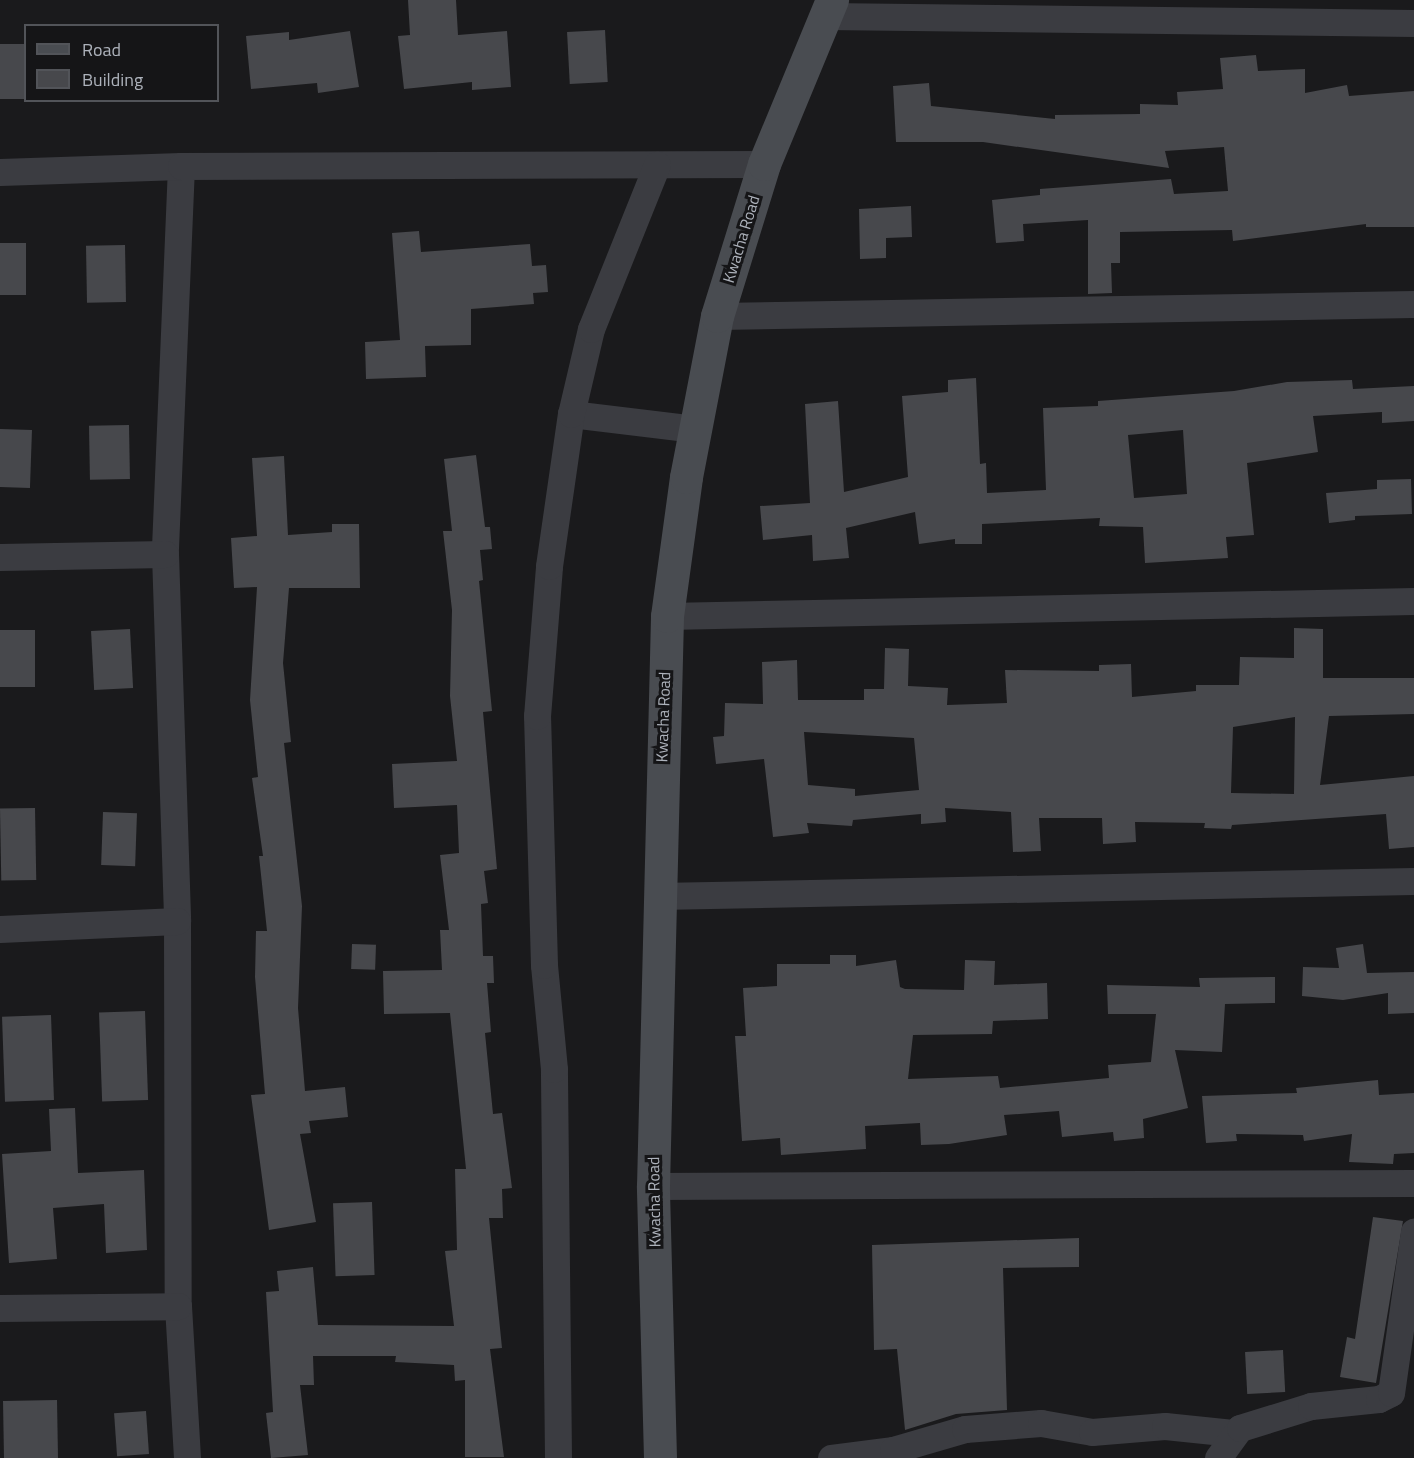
<!DOCTYPE html>
<html>
<head>
<meta charset="utf-8">
<style>
	body { margin:0 }
	#map { position:relative; width:1414px; height:1458px; overflow:hidden; background:#1a1a1c; font-family:"Titillium Web",sans-serif }
	div>[style] { position:absolute }
	[style*='--x'] { left:calc(var(--x)*1px); top:calc(var(--y)*1px); width:calc(var(--w)*1px); rotate:calc(var(--a)*1deg) }
	.building>* { inset:0; background:#47484c; transform-origin:0 0 }
	.street>* { height:27px; margin:-13.5px; padding:0 13.5px; transform-origin:13.5px; border-radius:13.5px; background:#3b3c41 }
	.secondary>* { height:33px; margin:-16.5px; padding:0 16.5px; transform-origin:16.5px; border-radius:16.5px; background:#494c51 }
	span { translate:-50% -50%; white-space:nowrap; text-align:center; line-height:1.15; -webkit-text-stroke:6px #151517; paint-order:stroke }
	.street-label { font-size:16px; color:#adb2bb }
	.legend { position:absolute; left:24px; top:24px; width:195px; height:78px; box-sizing:border-box; background:#151517; border:2px solid #525459; margin:0; padding:8px 10px; list-style:none; font-size:18px; color:#adb2bb }
	.legend li { display:flex; align-items:center; gap:12px; height:30px }
	.legend b { width:30px; border:2px solid #525459 }
</style>
</head>
<body>
<div id="map">
	<div class="building">
		<i style="clip-path:polygon(408px 0,456px 0,458px 35px,507px 31px,511px 87px,472px 90px,472px 82px,404px 89px,398px 36px,410px 35px)"></i>
		<i style="left:605px;top:30px;width:52px;height:38px;rotate:87deg"></i>
		<i style="clip-path:polygon(350px 31px,359px 87px,318px 93px,317px 83px,251px 89px,246px 36px,289px 32px,289px 40px)"></i>
		<i style="left:26px;top:44px;width:55px;height:26px;rotate:90deg"></i>
		<i style="clip-path:polygon(1256px 55px,1258px 71px,1305px 69px,1305px 93px,1347px 85px,1349px 96px,1414px 91px,1414px 227px,1366px 227px,1366px 224px,1233px 241px,1232px 230px,1120px 232px,1120px 263px,1111px 263px,1112px 293px,1088px 294px,1088px 220px,1023px 224px,1024px 241px,996px 243px,992px 200px,1040px 195px,1040px 189px,1171px 179px,1174px 194px,1228px 191px,1224px 147px,1165px 151px,1169px 168px,983px 142px,896px 142px,893px 86px,929px 83px,931px 106px,1055px 119px,1055px 115px,1140px 114px,1140px 104px,1178px 105px,1177px 92px,1223px 89px,1220px 58px)"></i>
		<i style="clip-path:polygon(911px 206px,912px 237px,886px 238px,886px 258px,860px 259px,859px 209px)"></i>
		<i style="clip-path:polygon(419px 231px,421px 252px,530px 244px,532px 266px,546px 265px,548px 292px,533px 293px,534px 304px,471px 309px,471px 345px,425px 346px,426px 377px,366px 379px,365px 342px,400px 340px,392px 233px)"></i>
		<i style="left:0;top:243px;width:26px;height:52px"></i>
		<i style="left:125px;top:245px;width:57px;height:39px;rotate:89deg"></i>
		<i style="clip-path:polygon(evenodd,976px 378px,980px 464px,986px 463px,987px 493px,1046px 490px,1043px 408px,1098px 406px,1098px 401px,1234px 391px,1287px 382px,1352px 380px,1353px 389px,1414px 386px,1414px 421px,1382px 423px,1382px 412px,1313px 416px,1318px 452px,1247px 463px,1254px 535px,1226px 537px,1228px 558px,1145px 563px,1143px 527px,1099px 526px,1100px 518px,982px 524px,982px 544px,955px 544px,955px 539px,919px 544px,915px 512px,846px 528px,849px 558px,813px 561px,812px 535px,763px 540px,760px 506px,810px 503px,805px 404px,838px 401px,844px 492px,908px 477px,902px 396px,948px 392px,948px 380px,976px 378px,1183px 430px,1187px 494px,1134px 498px,1128px 435px,1183px 430px)"></i>
		<i style="left:129px;top:425px;width:54px;height:40px;rotate:89deg"></i>
		<i style="left:0;top:429px;width:32px;height:58px;rotate:2deg"></i>
		<i style="clip-path:polygon(476px 455px,485px 527px,490px 527px,492px 549px,480px 550px,483px 580px,479px 581px,492px 711px,483px 712px,497px 869px,484px 871px,488px 903px,481px 904px,483px 956px,493px 956px,494px 983px,487px 983px,491px 1032px,485px 1033px,493px 1114px,502px 1113px,512px 1188px,502px 1189px,503px 1218px,489px 1218px,502px 1348px,490px 1349px,504px 1457px,465px 1457px,465px 1380px,455px 1381px,454px 1365px,395px 1362px,396px 1356px,313px 1356px,314px 1385px,300px 1385px,308px 1455px,271px 1458px,266px 1413px,273px 1412px,266px 1292px,279px 1291px,277px 1271px,313px 1267px,318px 1325px,454px 1326px,445px 1251px,457px 1250px,455px 1169px,466px 1169px,450px 1013px,384px 1014px,383px 971px,442px 970px,440px 930px,449px 930px,440px 855px,459px 853px,457px 805px,394px 808px,392px 764px,457px 761px,450px 696px,452px 610px,443px 531px,452px 531px,444px 459px)"></i>
		<i style="clip-path:polygon(284px 456px,288px 535px,332px 532px,332px 524px,359px 524px,360px 588px,289px 588px,283px 663px,291px 742px,284px 743px,302px 906px,298px 1008px,305px 1091px,345px 1087px,348px 1117px,309px 1121px,311px 1133px,300px 1134px,316px 1222px,269px 1230px,251px 1095px,265px 1094px,255px 977px,256px 931px,267px 931px,259px 856px,263px 856px,252px 778px,258px 777px,250px 700px,257px 587px,234px 588px,231px 538px,257px 536px,252px 458px)"></i>
		<i style="clip-path:polygon(1411px 479px,1412px 514px,1355px 516px,1355px 520px,1329px 523px,1326px 493px,1377px 489px,1377px 480px)"></i>
		<i style="clip-path:polygon(evenodd,1294px 628px,1323px 629px,1323px 678px,1414px 678px,1414px 714px,1329px 716px,1320px 785px,1414px 776px,1414px 847px,1389px 849px,1386px 814px,1232px 825px,1231px 829px,1204px 828px,1205px 823px,1135px 822px,1136px 842px,1103px 844px,1102px 818px,1039px 818px,1041px 851px,1013px 852px,1011px 812px,945px 808px,946px 822px,921px 824px,921px 814px,853px 820px,852px 826px,807px 823px,809px 833px,773px 837px,764px 759px,716px 764px,713px 737px,724px 736px,725px 703px,763px 704px,762px 662px,797px 660px,798px 700px,864px 700px,864px 689px,884px 689px,885px 648px,909px 649px,908px 686px,948px 688px,947px 705px,1007px 703px,1005px 670px,1099px 671px,1099px 665px,1131px 664px,1132px 697px,1196px 691px,1196px 685px,1239px 685px,1240px 657px,1294px 658px,1294px 628px,1295px 717px,1294px 794px,1231px 793px,1233px 727px,1295px 717px,1294px 628px,804px 732px,914px 738px,919px 790px,855px 796px,855px 789px,808px 785px,804px 732px)"></i>
		<i style="left:130px;top:629px;width:59px;height:39px;rotate:87deg"></i>
		<i style="left:0;top:630px;width:35px;height:57px"></i>
		<i style="left:35px;top:808px;width:72px;height:35px;rotate:89deg"></i>
		<i style="left:103px;top:812px;width:34px;height:53px;rotate:2deg"></i>
		<i style="left:352px;top:944px;width:24px;height:25px;rotate:2deg"></i>
		<i style="clip-path:polygon(1363px 944px,1367px 973px,1414px 972px,1414px 1013px,1388px 1014px,1388px 993px,1343px 1000px,1302px 996px,1303px 967px,1339px 968px,1336px 948px)"></i>
		<i style="clip-path:polygon(830px 955px,856px 955px,856px 966px,896px 960px,900px 987px,905px 989px,964px 990px,965px 960px,995px 961px,994px 985px,1047px 983px,1048px 1019px,993px 1021px,992px 1034px,913px 1035px,908px 1079px,998px 1076px,1000px 1088px,1044px 1084px,1109px 1078px,1108px 1065px,1151px 1062px,1156px 1014px,1108px 1014px,1107px 985px,1200px 987px,1199px 978px,1275px 977px,1275px 1003px,1225px 1004px,1222px 1052px,1175px 1050px,1188px 1108px,1143px 1119px,1144px 1138px,1114px 1141px,1113px 1132px,1062px 1137px,1059px 1111px,1004px 1115px,1007px 1135px,949px 1144px,921px 1145px,920px 1123px,865px 1126px,866px 1149px,781px 1155px,780px 1138px,742px 1141px,735px 1036px,746px 1036px,743px 988px,777px 986px,777px 964px,830px 964px)"></i>
		<i style="left:145px;top:1011px;width:89px;height:46px;rotate:88deg"></i>
		<i style="left:51px;top:1015px;width:85px;height:49px;rotate:88deg"></i>
		<i style="clip-path:polygon(1378px 1080px,1379px 1095px,1414px 1093px,1414px 1153px,1394px 1154px,1393px 1164px,1349px 1162px,1352px 1134px,1304px 1141px,1303px 1135px,1236px 1134px,1237px 1141px,1206px 1143px,1202px 1096px,1297px 1093px,1296px 1088px)"></i>
		<i style="clip-path:polygon(75px 1108px,78px 1173px,144px 1170px,147px 1250px,106px 1253px,104px 1204px,53px 1208px,57px 1259px,9px 1263px,2px 1154px,51px 1151px,49px 1109px)"></i>
		<i style="left:372px;top:1202px;width:73px;height:39px;rotate:88deg"></i>
		<i style="clip-path:polygon(1373px 1217px,1403px 1221px,1376px 1383px,1340px 1377px,1347px 1337px,1355px 1339px)"></i>
		<i style="clip-path:polygon(1079px 1238px,1079px 1267px,1003px 1268px,1007px 1410px,956px 1414px,905px 1430px,897px 1349px,874px 1350px,872px 1245px)"></i>
		<i style="left:1283px;top:1350px;width:42px;height:38px;rotate:87deg"></i>
		<i style="left:57px;top:1400px;width:58px;height:54px;rotate:89deg"></i>
		<i style="left:146px;top:1411px;width:43px;height:32px;rotate:86deg"></i>
	</div>
	<div class="street">
		<i style="--x:825;--y:16;--w:589;--a:0.68"></i>
		<i style="--x:181;--y:166;--w:388;--a:92.4"></i>
		<i style="--x:165;--y:554;--w:367;--a:88.1"></i>
		<i style="--x:177;--y:921;--w:385;--a:89.9"></i>
		<i style="--x:178;--y:1306;--w:152;--a:86.6"></i>
		<i style="--x:0;--y:172;--w:181;--a:-1.9"></i>
		<i style="--x:181;--y:166;--w:583;--a:-0.2"></i>
		<i style="--x:717;--y:316;--w:697;--a:-0.99"></i>
		<i style="--x:571;--y:414;--w:125;--a:6.9"></i>
		<i style="--x:0;--y:557;--w:165;--a:-1"></i>
		<i style="--x:667;--y:616;--w:747;--a:-1.15"></i>
		<i style="--x:658;--y:896;--w:756;--a:-1.14"></i>
		<i style="--x:0;--y:929;--w:177;--a:-2.6"></i>
		<i style="--x:653;--y:1186;--w:761;--a:-0.23"></i>
		<i style="--x:0;--y:1308;--w:178;--a:-0.6"></i>
		<i style="--x:558;--y:1458;--w:389;--a:-90.6"></i>
		<i style="--x:554;--y:1069;--w:104;--a:-95.5"></i>
		<i style="--x:544;--y:965;--w:249;--a:-91.6"></i>
		<i style="--x:537;--y:716;--w:150;--a:-85.4"></i>
		<i style="--x:549;--y:566;--w:154;--a:-81.8"></i>
		<i style="--x:571;--y:414;--w:87;--a:-76.8"></i>
		<i style="--x:591;--y:329;--w:177;--a:-68.1"></i>
		<i style="--x:831;--y:1458;--w:63;--a:-7.4"></i>
		<i style="--x:893;--y:1450;--w:75;--a:-16.3"></i>
		<i style="--x:965;--y:1429;--w:76;--a:-4.5"></i>
		<i style="--x:1041;--y:1423;--w:52;--a:10"></i>
		<i style="--x:1092;--y:1432;--w:73;--a:-4.7"></i>
		<i style="--x:1165;--y:1426;--w:68;--a:5.9"></i>
		<i style="--x:1218;--y:1458;--w:37;--a:-54"></i>
		<i style="--x:1240;--y:1428;--w:74;--a:-17.2"></i>
		<i style="--x:1311;--y:1406;--w:68;--a:-5.9"></i>
		<i style="--x:1379;--y:1399;--w:13;--a:-27"></i>
		<i style="--x:1391;--y:1393;--w:163;--a:-81.9"></i>
	</div>
	<div class="secondary">
		<i style="--x:660;--y:1458;--w:272;--a:-91.5"></i>
		<i style="--x:653;--y:1186;--w:570;--a:-88.59"></i>
		<i style="--x:667;--y:616;--w:140;--a:-82.2"></i>
		<i style="--x:686;--y:477;--w:164;--a:-79.1"></i>
		<i style="--x:717;--y:316;--w:159;--a:-72.8"></i>
		<i style="--x:764;--y:164;--w:178;--a:-67.5"></i>
	</div>
	<div class="street-label">
		<span style="left:741px;top:239px;rotate:-73deg">Kwacha Road</span>
		<span style="left:663px;top:717px;rotate:-88deg">Kwacha Road</span>
		<span style="left:654px;top:1202px;rotate:-91deg">Kwacha Road</span>
	</div>
	<ul class="legend">
	<li><b style="height:8px;background:#494c51"></b>Road</li>
	<li><b style="height:16px;background:#47484c"></b>Building</li>
	</ul>
</div>
</body>
</html>
